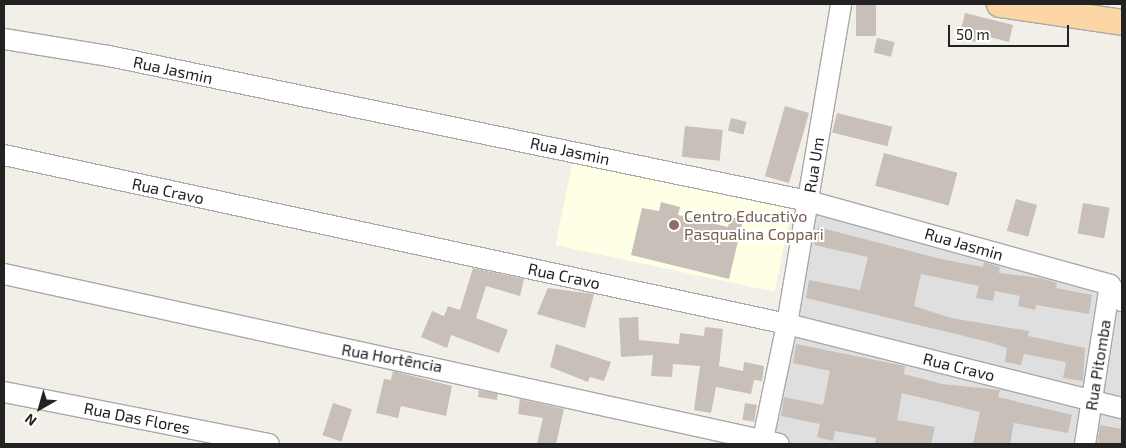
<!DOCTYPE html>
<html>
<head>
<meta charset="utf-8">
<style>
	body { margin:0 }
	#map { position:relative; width:1126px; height:448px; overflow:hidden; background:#f2efe9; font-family:"Exo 2",sans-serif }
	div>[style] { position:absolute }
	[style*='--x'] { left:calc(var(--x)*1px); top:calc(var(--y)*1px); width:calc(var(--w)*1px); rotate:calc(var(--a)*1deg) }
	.residential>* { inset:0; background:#e0dfdf }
	.education>* { inset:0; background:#ffffe5; transform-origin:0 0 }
	.building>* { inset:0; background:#c7bfb8; transform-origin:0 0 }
	.roads { filter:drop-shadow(1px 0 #a9a9a9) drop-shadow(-1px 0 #a9a9a9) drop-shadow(0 1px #a9a9a9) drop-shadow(0 -1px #a9a9a9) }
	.minor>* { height:20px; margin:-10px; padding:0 10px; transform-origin:10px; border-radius:10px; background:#fff }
	.major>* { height:25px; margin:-12.5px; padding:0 12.5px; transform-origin:12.5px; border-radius:12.5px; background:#fcd6a4 }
	.dots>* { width:14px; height:14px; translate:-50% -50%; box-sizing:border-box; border:2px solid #fff; border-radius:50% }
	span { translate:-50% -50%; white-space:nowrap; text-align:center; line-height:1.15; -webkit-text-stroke:4px #fff; paint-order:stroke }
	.street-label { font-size:16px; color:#222 }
	.education-label { font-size:16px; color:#785e54 }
	.left { translate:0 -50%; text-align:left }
	.frame { position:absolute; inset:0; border:5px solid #222; pointer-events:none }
	.north { position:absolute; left:15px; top:383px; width:50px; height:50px; -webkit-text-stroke:4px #fff; paint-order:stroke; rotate:218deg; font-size:14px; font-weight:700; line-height:20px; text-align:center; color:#222 }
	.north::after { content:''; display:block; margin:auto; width:18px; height:22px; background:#222; clip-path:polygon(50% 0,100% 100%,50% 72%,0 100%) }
	.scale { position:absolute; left:948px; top:25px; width:121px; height:22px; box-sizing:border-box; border:2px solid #222; border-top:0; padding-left:6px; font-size:15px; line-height:18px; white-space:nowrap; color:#222; -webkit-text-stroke:4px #fff; paint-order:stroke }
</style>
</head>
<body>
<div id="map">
	<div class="residential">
		<i style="clip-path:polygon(808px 201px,1110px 285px,1122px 301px,1122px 444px,762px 444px)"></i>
	</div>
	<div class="education">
		<i style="left:574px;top:157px;width:224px;height:90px;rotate:12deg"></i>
	</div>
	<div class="building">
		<i style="left:856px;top:4px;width:20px;height:32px"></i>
		<i style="clip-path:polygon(965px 13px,1013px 25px,1009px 42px,978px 34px,976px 42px,959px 38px)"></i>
		<i style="left:877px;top:38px;width:18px;height:15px;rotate:13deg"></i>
		<i style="left:785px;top:106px;width:25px;height:73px;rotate:16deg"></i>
		<i style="left:837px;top:113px;width:57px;height:20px;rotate:14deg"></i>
		<i style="left:731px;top:118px;width:16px;height:13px;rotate:14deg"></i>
		<i style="left:685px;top:126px;width:38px;height:31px;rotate:6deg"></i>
		<i style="left:884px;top:153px;width:76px;height:34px;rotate:15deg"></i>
		<i style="left:1016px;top:199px;width:22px;height:33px;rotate:16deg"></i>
		<i style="clip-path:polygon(661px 202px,680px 207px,678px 215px,728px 227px,731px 217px,743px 220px,729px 279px,631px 255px,642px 208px,659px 211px)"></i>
		<i style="left:1083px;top:203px;width:27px;height:31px;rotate:10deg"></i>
		<i style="clip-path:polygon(818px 227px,941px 259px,983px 267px,984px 262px,1000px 267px,999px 273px,1041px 278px,1057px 283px,1056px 288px,1092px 295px,1089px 314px,1036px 305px,1035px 310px,1018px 306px,1020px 296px,995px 291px,993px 301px,976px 298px,979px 286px,921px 274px,914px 306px,951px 318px,1029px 331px,1028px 336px,1085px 348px,1083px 381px,1063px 378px,1066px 362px,1024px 354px,1021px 365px,1005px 362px,1007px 348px,989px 342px,806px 298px,809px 280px,860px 290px,868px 257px,814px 245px)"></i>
		<i style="clip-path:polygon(473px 268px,524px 279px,520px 296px,486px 286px,476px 318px,508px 330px,499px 353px,451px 335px,447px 348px,421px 337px,432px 311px,444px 316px,448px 306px,460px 310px)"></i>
		<i style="clip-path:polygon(548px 288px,594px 294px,585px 328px,537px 314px)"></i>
		<i style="clip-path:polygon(638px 317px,639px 340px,679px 344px,680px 333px,704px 336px,705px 327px,723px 329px,719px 366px,743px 371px,744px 362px,764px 366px,762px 381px,754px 380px,751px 394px,716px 387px,711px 413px,694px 410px,700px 366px,673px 364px,672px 377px,651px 376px,653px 355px,621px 357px,619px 318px)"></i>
		<i style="clip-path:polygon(556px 344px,611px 362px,604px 381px,590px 377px,588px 382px,550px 367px)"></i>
		<i style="clip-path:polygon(796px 344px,905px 366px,904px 374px,942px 384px,1000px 390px,998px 397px,1072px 415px,1068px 433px,1014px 423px,1010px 444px,973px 444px,980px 412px,902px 393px,897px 420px,935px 427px,931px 444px,875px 444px,876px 438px,835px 431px,833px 441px,817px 437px,820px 424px,781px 416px,784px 397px,823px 405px,830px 371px,793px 363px)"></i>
		<i style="clip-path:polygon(393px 371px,452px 386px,446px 416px,401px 406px,398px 418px,376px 413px,384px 379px,391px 380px)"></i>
		<i style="clip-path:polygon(479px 390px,498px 394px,497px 400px,478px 397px)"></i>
		<i style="clip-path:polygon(520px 399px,564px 409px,556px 444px,537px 444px,543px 418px,518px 414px)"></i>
		<i style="left:333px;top:403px;width:20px;height:34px;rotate:18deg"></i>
		<i style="left:745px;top:403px;width:12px;height:17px;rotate:9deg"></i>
		<i style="clip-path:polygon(1100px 425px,1122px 429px,1122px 444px,1097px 444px)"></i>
	</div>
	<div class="roads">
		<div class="minor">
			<i style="--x:4;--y:39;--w:106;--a:9.2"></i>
			<i style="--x:109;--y:56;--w:714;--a:11.72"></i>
			<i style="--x:808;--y:201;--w:313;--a:15.5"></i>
			<i style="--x:1110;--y:285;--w:20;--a:53"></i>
			<i style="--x:4;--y:155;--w:801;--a:12.18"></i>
			<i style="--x:787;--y:324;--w:345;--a:14.1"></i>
			<i style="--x:4;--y:274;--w:793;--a:12.37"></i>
			<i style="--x:4;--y:392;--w:270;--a:11.1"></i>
			<i style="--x:762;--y:444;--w:123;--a:-78.2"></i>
			<i style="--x:787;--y:324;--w:325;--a:-80.4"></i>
			<i style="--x:1085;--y:444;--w:161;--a:-81.1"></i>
		</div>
		<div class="major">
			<i style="--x:999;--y:4;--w:124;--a:8.3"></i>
		</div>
	</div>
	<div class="dots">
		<i style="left:674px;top:225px;background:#8d6e63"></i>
	</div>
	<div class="street-label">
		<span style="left:173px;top:70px;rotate:12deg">Rua Jasmin</span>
		<span style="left:570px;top:151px;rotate:12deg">Rua Jasmin</span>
		<span style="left:814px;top:165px;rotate:-81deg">Rua Um</span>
		<span style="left:168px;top:191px;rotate:12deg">Rua Cravo</span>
		<span style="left:964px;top:244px;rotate:16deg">Rua Jasmin</span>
		<span style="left:564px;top:276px;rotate:12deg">Rua Cravo</span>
		<span style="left:392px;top:358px;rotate:10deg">Rua Hortência</span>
		<span style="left:1098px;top:365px;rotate:-81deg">Rua Pitomba</span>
		<span style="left:959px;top:367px;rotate:14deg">Rua Cravo</span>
		<span style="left:137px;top:418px;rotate:11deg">Rua Das Flores</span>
	</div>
	<div class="education-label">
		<span class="left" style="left:684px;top:225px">Centro Educativo<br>Pasqualina Coppari</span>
	</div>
	<div class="frame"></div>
	<div class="north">N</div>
	<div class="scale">50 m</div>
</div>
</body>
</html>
